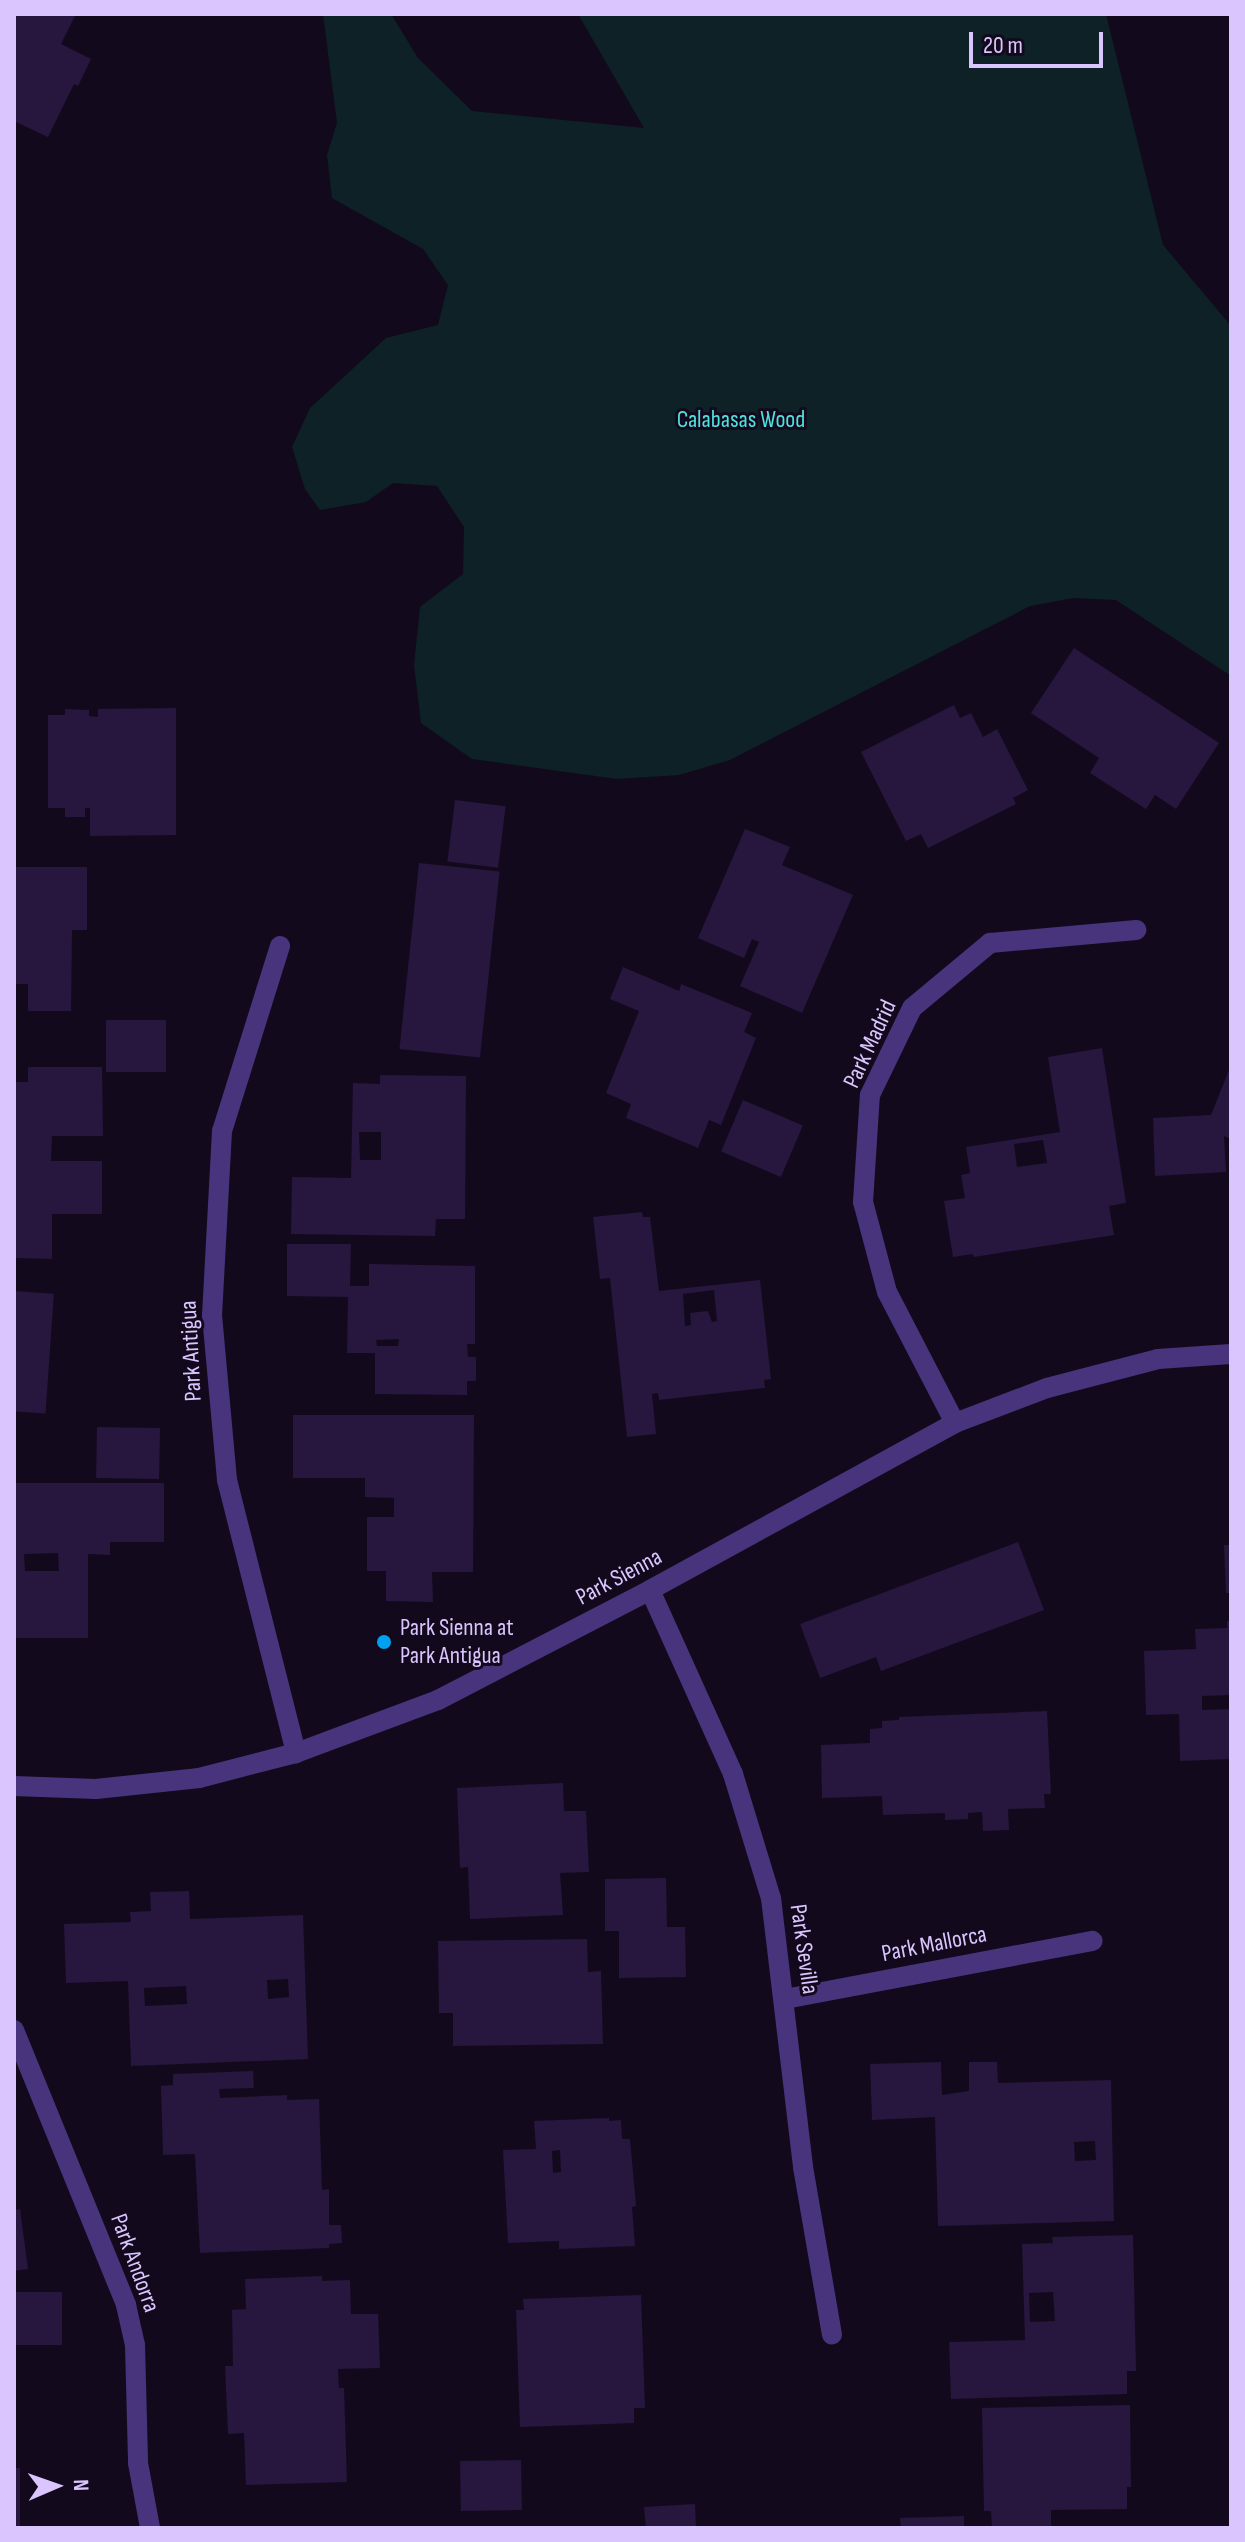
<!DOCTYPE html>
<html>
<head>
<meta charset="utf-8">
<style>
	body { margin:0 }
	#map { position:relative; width:1245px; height:2542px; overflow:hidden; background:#120a1c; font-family:"Sofia Sans Condensed",sans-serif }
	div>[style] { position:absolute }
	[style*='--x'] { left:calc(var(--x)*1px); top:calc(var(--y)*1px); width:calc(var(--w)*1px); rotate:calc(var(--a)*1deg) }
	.green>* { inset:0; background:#0d2126 }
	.building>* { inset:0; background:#27163e; transform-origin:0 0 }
	.street>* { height:20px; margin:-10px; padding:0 10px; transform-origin:10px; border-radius:10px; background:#48347d }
	.dots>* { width:22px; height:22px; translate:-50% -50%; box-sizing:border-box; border:4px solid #120a1c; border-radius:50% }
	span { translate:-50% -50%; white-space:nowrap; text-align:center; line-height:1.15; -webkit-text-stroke:6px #120a1c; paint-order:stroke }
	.park-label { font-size:24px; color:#4fe2df }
	.street-label { font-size:24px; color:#dac5ff }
	.poi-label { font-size:24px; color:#dac5ff }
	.left { translate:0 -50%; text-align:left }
	.frame { position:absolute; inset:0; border:16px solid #dac5ff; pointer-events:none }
	.north { position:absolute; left:16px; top:2446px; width:80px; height:80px; -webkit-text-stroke:6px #120a1c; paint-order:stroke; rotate:88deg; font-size:22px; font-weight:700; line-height:32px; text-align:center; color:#dac5ff }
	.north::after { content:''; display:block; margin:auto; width:28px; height:36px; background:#dac5ff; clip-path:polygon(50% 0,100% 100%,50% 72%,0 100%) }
	.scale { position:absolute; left:969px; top:32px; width:134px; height:36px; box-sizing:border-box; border:4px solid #dac5ff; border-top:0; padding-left:10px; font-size:24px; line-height:28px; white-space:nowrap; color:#dac5ff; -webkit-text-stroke:6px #120a1c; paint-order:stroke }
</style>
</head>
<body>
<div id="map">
	<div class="green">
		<i style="clip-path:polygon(323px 14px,391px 14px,418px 58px,472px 111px,644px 128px,578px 14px,1106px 14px,1163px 245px,1231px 326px,1231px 676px,1116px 600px,1073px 598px,1030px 606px,730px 760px,679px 775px,617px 779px,472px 759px,421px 723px,414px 665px,420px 607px,463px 574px,464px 527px,437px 486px,393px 483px,366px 502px,320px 510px,305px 489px,292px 447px,310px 408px,386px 338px,438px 325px,448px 285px,423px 249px,332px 198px,327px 155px,337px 123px)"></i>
	</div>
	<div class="building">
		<i style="clip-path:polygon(14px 14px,76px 14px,61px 44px,91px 59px,78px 86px,74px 84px,48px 137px,14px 121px)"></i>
		<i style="clip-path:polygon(1074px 648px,1219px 743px,1176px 809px,1155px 795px,1146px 809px,1090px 773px,1099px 758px,1031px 713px)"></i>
		<i style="clip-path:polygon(954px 705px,960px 718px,971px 713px,983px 737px,997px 729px,1028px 790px,1013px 798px,1016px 804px,928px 848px,921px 834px,906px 841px,861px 752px)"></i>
		<i style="clip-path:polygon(176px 708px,176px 835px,90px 836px,90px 808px,85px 808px,85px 817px,65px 817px,65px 808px,48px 808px,48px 715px,65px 715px,65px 709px,89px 710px,89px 716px,98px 717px,98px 709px)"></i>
		<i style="left:455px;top:800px;width:51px;height:62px;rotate:7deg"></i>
		<i style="clip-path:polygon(745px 829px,790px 847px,782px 865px,853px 895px,802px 1013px,740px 986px,759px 942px,752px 939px,744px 958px,698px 938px)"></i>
		<i style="left:419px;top:863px;width:81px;height:187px;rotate:6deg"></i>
		<i style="clip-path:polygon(14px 867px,87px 867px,87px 930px,72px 930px,71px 1011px,28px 1011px,28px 984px,14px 984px)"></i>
		<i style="clip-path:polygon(623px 967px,679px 991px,681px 984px,752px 1013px,744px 1032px,756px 1038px,721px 1125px,709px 1120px,698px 1148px,626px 1118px,631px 1104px,606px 1093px,639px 1011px,610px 999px)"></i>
		<i style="left:106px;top:1020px;width:60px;height:52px"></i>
		<i style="clip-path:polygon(evenodd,1102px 1048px,1126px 1203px,1109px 1206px,1114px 1235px,974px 1257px,973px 1254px,953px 1257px,944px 1201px,965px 1198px,961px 1175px,970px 1173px,966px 1147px,1060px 1132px,1048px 1057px,1102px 1048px,1043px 1140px,1047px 1163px,1017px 1167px,1014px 1144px,1043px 1140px)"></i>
		<i style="clip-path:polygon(1231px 1065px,1231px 1139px,1224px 1136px,1226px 1172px,1155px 1176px,1153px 1118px,1211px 1115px)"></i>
		<i style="clip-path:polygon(28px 1067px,102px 1067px,103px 1136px,52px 1136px,51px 1161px,102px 1161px,102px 1214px,52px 1214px,52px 1259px,14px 1258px,14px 1082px,28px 1082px)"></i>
		<i style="clip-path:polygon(evenodd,380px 1075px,466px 1076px,465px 1219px,436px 1219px,435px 1236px,291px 1234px,292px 1177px,351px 1178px,353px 1083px,380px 1084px,380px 1075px,359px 1132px,381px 1132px,381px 1160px,360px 1160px,359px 1132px)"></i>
		<i style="left:743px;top:1100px;width:65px;height:56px;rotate:23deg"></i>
		<i style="clip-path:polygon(evenodd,642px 1212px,643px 1217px,650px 1217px,659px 1291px,760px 1280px,771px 1379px,764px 1380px,765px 1388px,659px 1400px,658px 1393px,652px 1394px,656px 1434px,627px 1437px,610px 1278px,600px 1279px,593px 1217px,642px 1212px,714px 1290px,717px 1321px,712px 1322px,708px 1311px,690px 1313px,691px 1325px,685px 1326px,683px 1294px,714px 1290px)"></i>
		<i style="clip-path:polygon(evenodd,287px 1244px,351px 1244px,350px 1286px,369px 1286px,369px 1264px,475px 1266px,475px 1344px,467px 1344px,468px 1357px,476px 1357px,476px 1381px,467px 1381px,467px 1395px,375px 1394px,375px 1353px,347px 1353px,348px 1297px,287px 1296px,287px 1244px,399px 1339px,398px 1346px,377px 1346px,376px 1340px,399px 1339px)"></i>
		<i style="left:14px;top:1291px;width:40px;height:120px;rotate:4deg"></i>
		<i style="clip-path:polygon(293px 1415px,474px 1415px,473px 1572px,432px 1572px,433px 1602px,386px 1601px,386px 1571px,367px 1571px,367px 1517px,394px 1517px,394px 1498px,365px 1497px,365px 1478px,293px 1478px)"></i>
		<i style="left:97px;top:1427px;width:63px;height:51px;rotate:1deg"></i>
		<i style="clip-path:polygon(evenodd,14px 1483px,164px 1483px,164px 1542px,110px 1542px,110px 1555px,88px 1554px,88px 1638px,14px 1638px,14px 1483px,58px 1553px,59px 1571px,25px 1571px,24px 1554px,58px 1553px)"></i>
		<i style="clip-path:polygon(1018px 1542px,1044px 1610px,881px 1671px,876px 1657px,820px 1678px,800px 1624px)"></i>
		<i style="clip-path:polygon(1224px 1545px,1231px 1545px,1231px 1593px,1226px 1593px)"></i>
		<i style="clip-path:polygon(1227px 1621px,1231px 1621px,1231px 1695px,1202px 1696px,1202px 1710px,1231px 1709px,1231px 1759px,1180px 1761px,1179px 1714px,1146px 1715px,1144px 1651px,1196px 1649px,1195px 1629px,1227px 1628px)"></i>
		<i style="clip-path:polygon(1047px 1711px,1051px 1794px,1044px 1794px,1045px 1808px,1008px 1809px,1009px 1830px,983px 1831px,982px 1812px,968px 1813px,968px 1819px,945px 1820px,945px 1813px,883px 1815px,882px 1796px,822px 1798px,821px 1745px,870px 1743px,870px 1729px,882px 1728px,882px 1721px,899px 1720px,899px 1717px)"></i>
		<i style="clip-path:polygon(563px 1783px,564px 1811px,586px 1811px,589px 1872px,560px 1873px,563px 1915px,470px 1919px,468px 1867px,460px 1868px,457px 1788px)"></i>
		<i style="clip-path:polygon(666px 1878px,667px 1927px,685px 1927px,686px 1977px,619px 1978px,619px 1931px,605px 1931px,605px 1879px)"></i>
		<i style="clip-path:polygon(evenodd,189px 1891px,190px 1919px,303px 1915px,308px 2059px,131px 2066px,128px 1981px,66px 1983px,64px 1924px,131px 1922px,130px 1912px,151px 1911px,150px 1892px,189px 1891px,288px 1979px,289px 1997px,268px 1999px,267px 1980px,288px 1979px,189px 1891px,186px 1986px,187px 2004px,145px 2006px,144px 1988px,186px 1986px)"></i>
		<i style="clip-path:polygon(587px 1939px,588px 1972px,601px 1971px,603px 2044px,453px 2046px,453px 2013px,439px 2013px,438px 1941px)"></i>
		<i style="clip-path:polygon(evenodd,941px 2062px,942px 2095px,969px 2091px,969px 2062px,997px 2062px,998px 2083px,1111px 2080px,1114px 2221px,938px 2226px,935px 2117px,872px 2120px,870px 2064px,941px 2062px,1095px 2141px,1096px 2160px,1075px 2161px,1074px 2142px,1095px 2141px)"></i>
		<i style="clip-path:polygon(253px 2071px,254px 2088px,219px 2089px,220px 2098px,287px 2095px,287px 2100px,319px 2099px,322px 2190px,329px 2189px,329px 2225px,341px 2225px,342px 2243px,329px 2244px,329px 2248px,200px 2253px,195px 2154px,163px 2155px,161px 2086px,173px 2085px,173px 2074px)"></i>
		<i style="clip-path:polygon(evenodd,609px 2118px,609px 2121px,621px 2120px,622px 2139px,630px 2139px,636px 2206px,632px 2207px,635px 2246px,559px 2249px,559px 2241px,508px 2243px,503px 2150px,536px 2149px,534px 2121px,609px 2118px,560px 2150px,561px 2172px,553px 2173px,552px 2151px,560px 2150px)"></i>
		<i style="clip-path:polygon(20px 2209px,28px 2269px,14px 2271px,14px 2210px)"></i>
		<i style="clip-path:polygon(evenodd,1133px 2235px,1136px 2371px,1127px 2371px,1127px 2394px,951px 2399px,949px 2342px,1025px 2340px,1022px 2244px,1053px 2243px,1052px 2237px,1133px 2235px,1053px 2292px,1055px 2321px,1030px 2322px,1029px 2293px,1053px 2292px)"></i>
		<i style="clip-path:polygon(322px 2276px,322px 2281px,350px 2280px,351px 2314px,378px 2314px,380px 2368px,338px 2369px,339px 2388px,344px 2388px,347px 2482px,246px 2485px,244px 2433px,228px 2434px,225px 2366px,233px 2366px,232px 2310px,246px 2309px,245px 2279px)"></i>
		<i style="left:62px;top:2292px;width:53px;height:48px;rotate:90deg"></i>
		<i style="clip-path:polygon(641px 2295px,645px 2408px,634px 2408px,634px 2423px,520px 2427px,516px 2310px,524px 2310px,523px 2299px)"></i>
		<i style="clip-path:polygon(1130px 2405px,1131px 2487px,1127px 2487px,1127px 2509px,1051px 2510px,1051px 2528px,992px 2528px,991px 2511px,984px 2511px,982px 2408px)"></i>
		<i style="left:521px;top:2460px;width:50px;height:61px;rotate:89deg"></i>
		<i style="left:14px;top:2468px;width:6px;height:60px"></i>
		<i style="clip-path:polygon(695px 2504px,696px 2528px,646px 2528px,644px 2507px)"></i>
		<i style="clip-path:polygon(964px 2516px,964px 2528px,901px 2528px,900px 2518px)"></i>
	</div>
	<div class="street">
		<i style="--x:280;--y:946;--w:194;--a:107.4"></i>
		<i style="--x:222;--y:1131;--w:184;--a:93.1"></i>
		<i style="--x:212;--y:1315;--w:166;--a:84.8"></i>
		<i style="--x:227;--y:1480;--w:282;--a:75.8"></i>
		<i style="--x:955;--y:1423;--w:148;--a:-117.4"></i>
		<i style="--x:887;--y:1292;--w:93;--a:-104.9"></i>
		<i style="--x:863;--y:1202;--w:107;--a:-86.3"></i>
		<i style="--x:870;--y:1095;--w:97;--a:-64.2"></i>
		<i style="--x:912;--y:1008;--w:102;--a:-39.8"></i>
		<i style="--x:990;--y:943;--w:147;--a:-5.1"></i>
		<i style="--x:650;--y:1590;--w:202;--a:65.7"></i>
		<i style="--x:733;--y:1774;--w:130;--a:73"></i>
		<i style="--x:771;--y:1898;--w:271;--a:83.2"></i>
		<i style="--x:803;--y:2167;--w:170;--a:80.2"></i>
		<i style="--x:14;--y:1786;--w:82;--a:2.1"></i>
		<i style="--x:96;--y:1789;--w:104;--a:-6.1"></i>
		<i style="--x:199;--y:1778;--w:100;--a:-14.5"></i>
		<i style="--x:296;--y:1753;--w:152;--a:-20.5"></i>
		<i style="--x:438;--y:1700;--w:239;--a:-27.4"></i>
		<i style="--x:650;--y:1590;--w:348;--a:-28.7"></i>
		<i style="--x:955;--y:1423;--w:98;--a:-20.8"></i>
		<i style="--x:1047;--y:1388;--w:115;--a:-14.6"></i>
		<i style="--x:1158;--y:1359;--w:73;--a:-3.9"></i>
		<i style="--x:785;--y:1999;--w:313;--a:-10.7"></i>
		<i style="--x:14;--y:2030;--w:297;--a:67.8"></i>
		<i style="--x:126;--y:2305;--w:41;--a:77.3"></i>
		<i style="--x:135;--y:2345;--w:118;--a:88.5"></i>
		<i style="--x:138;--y:2463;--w:66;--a:79.5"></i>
	</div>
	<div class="dots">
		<i style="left:384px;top:1642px;background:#00a0f0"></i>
	</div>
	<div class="park-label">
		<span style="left:741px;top:420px">Calabasas Wood</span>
	</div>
	<div class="street-label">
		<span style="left:870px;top:1044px;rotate:-65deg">Park Madrid</span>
		<span style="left:191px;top:1351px;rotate:-93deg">Park Antigua</span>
		<span style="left:619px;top:1577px;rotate:-28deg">Park Sienna</span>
		<span style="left:934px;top:1944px;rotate:-11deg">Park Mallorca</span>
		<span style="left:804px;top:1949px;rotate:82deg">Park Sevilla</span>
		<span style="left:135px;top:2263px;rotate:70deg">Park Andorra</span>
	</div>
	<div class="poi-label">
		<span class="left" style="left:400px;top:1642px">Park Sienna at<br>Park Antigua</span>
	</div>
	<div class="frame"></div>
	<div class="north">N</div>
	<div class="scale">20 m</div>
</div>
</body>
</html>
